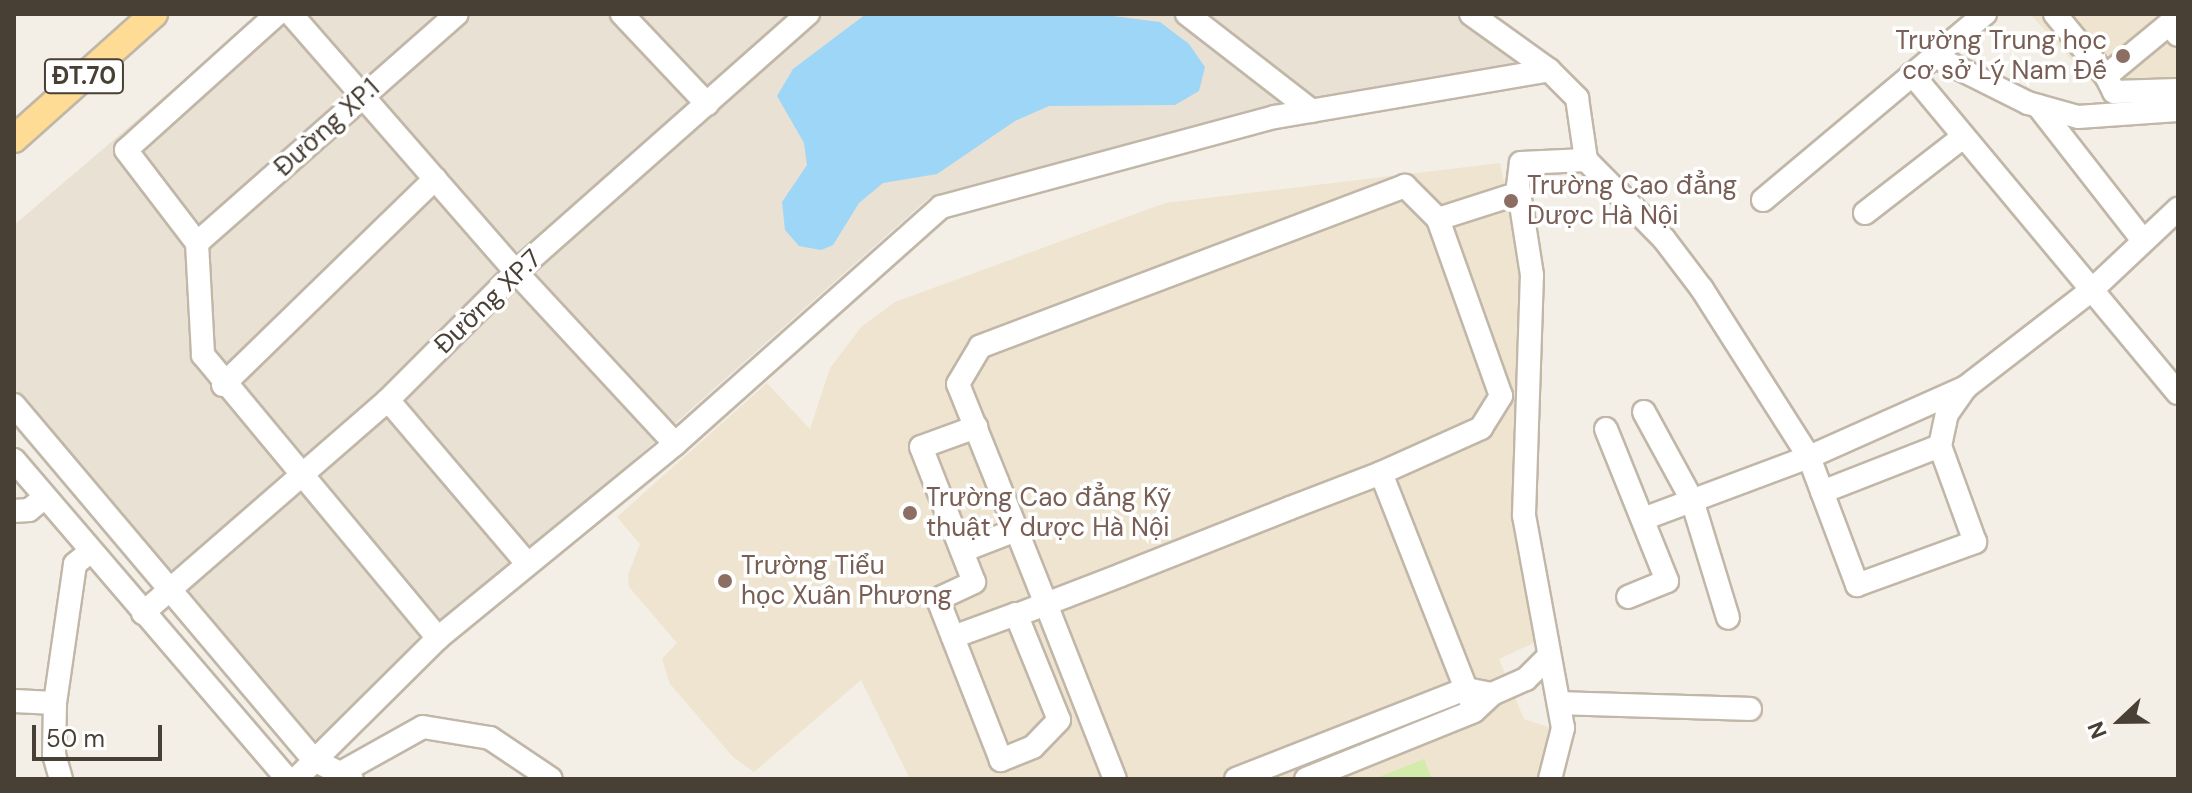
<!DOCTYPE html>
<html>
<head>
<meta charset="utf-8">
<style>
	body { margin:0 }
	#map { position:relative; width:2192px; height:793px; overflow:hidden; background:#f4efe6; font-family:"DM Sans",sans-serif }
	div>[style] { position:absolute }
	[style*='--x'] { left:calc(var(--x)*1px); top:calc(var(--y)*1px); width:calc(var(--w)*1px); rotate:calc(var(--a)*1deg) }
	.residential>* { inset:0; background:#e9e1d4 }
	.education>* { inset:0; background:#efe4cf }
	.green>* { inset:0; background:#d2ecab }
	.water>* { inset:0; background:#9dd6f6 }
	.roads { filter:drop-shadow(2px 0 #c1b7a8) drop-shadow(-2px 0 #c1b7a8) drop-shadow(0 2px #c1b7a8) drop-shadow(0 -2px #c1b7a8) }
	.minor>* { height:22px; margin:-11px; padding:0 11px; transform-origin:11px; border-radius:11px; background:#fff }
	.major>* { height:26px; margin:-13px; padding:0 13px; transform-origin:13px; border-radius:13px; background:#ffdc95 }
	.dots>* { width:22px; height:22px; translate:-50% -50%; box-sizing:border-box; border:4px solid #fff; border-radius:50% }
	span { translate:-50% -50%; white-space:nowrap; text-align:center; line-height:1.15; -webkit-text-stroke:7px #fff; paint-order:stroke }
	.shield-label span { padding:2px 6px; background:#fff; border:2px solid; border-radius:6px; -webkit-text-stroke-width:0 }
	.shield-label { font-size:24px; color:#483f35; font-weight:700 }
	.education-label { font-size:26px; color:#785e54 }
	.right { translate:-100% -50%; text-align:right }
	.left { translate:0 -50%; text-align:left }
	.street-label { font-size:26px; color:#483f35 }
	.frame { position:absolute; inset:0; border:16px solid #483f35; pointer-events:none }
	.north { position:absolute; left:2080px; top:681px; width:80px; height:80px; -webkit-text-stroke:6px #fff; paint-order:stroke; rotate:248deg; font-size:22px; font-weight:700; line-height:32px; text-align:center; color:#483f35 }
	.north::after { content:''; display:block; margin:auto; width:28px; height:36px; background:#483f35; clip-path:polygon(50% 0,100% 100%,50% 72%,0 100%) }
	.scale { position:absolute; left:32px; top:725px; width:130px; height:36px; box-sizing:border-box; border:4px solid #483f35; border-top:0; padding-left:10px; font-size:24px; line-height:28px; white-space:nowrap; color:#483f35; -webkit-text-stroke:6px #fff; paint-order:stroke }
</style>
</head>
<body>
<div id="map">
	<div class="residential">
		<i style="clip-path:polygon(261px 14px,1454px 14px,1523px 62px,930px 197px,312px 746px,14px 387px,14px 225px)"></i>
	</div>
	<div class="education">
		<i style="clip-path:polygon(2030px 14px,2178px 14px,2178px 98px,2113px 105px)"></i>
		<i style="clip-path:polygon(1500px 163px,1523px 275px,1536px 642px,1499px 659px,1524px 719px,1551px 728px,1537px 779px,910px 779px,861px 680px,754px 772px,733px 757px,670px 684px,662px 659px,677px 643px,629px 587px,628px 575px,640px 544px,617px 517px,767px 383px,810px 429px,830px 368px,862px 326px,895px 302px,1165px 203px)"></i>
	</div>
	<div class="green">
		<i style="clip-path:polygon(1424px 759px,1432px 779px,1374px 779px)"></i>
	</div>
	<div class="water">
		<i style="clip-path:polygon(866px 14px,1097px 14px,1160px 22px,1189px 44px,1205px 67px,1199px 91px,1175px 105px,1049px 106px,1015px 121px,937px 174px,883px 183px,859px 203px,833px 245px,821px 250px,799px 246px,785px 230px,782px 202px,807px 165px,804px 143px,777px 96px,793px 69px)"></i>
	</div>
	<div class="roads">
		<div class="minor">
			<i style="--x:277;--y:14;--w:203;--a:138"></i>
			<i style="--x:126;--y:150;--w:117;--a:52.6"></i>
			<i style="--x:197;--y:243;--w:112;--a:86.9"></i>
			<i style="--x:203;--y:355;--w:368;--a:50.3"></i>
			<i style="--x:291;--y:14;--w:342;--a:48.9"></i>
			<i style="--x:516;--y:272;--w:234;--a:47.2"></i>
			<i style="--x:622;--y:14;--w:124;--a:46.6"></i>
			<i style="--x:1187;--y:14;--w:158;--a:37.8"></i>
			<i style="--x:1471;--y:14;--w:96;--a:35.7"></i>
			<i style="--x:1549;--y:70;--w:40;--a:45"></i>
			<i style="--x:1577;--y:98;--w:63;--a:81.7"></i>
			<i style="--x:2055;--y:14;--w:80;--a:50.6"></i>
			<i style="--x:2106;--y:76;--w:82;--a:-39.5"></i>
			<i style="--x:2169;--y:24;--w:14;--a:51"></i>
			<i style="--x:1934;--y:56;--w:105;--a:26.6"></i>
			<i style="--x:2028;--y:103;--w:52;--a:15.6"></i>
			<i style="--x:2078;--y:117;--w:100;--a:-4"></i>
			<i style="--x:1912;--y:74;--w:415;--a:50.2"></i>
			<i style="--x:2106;--y:76;--w:18;--a:63"></i>
			<i style="--x:2114;--y:92;--w:64;--a:-1.8"></i>
			<i style="--x:2038;--y:106;--w:169;--a:52"></i>
			<i style="--x:1586;--y:160;--w:111;--a:45.4"></i>
			<i style="--x:1664;--y:239;--w:63;--a:52.8"></i>
			<i style="--x:1702;--y:289;--w:199;--a:57.5"></i>
			<i style="--x:1809;--y:457;--w:137;--a:69.4"></i>
			<i style="--x:1857;--y:585;--w:126;--a:-20"></i>
			<i style="--x:1975;--y:542;--w:102;--a:-110"></i>
			<i style="--x:1940;--y:446;--w:33;--a:-78"></i>
			<i style="--x:1947;--y:414;--w:33;--a:-55"></i>
			<i style="--x:1763;--y:200;--w:290;--a:-40"></i>
			<i style="--x:1865;--y:213;--w:124;--a:-37.8"></i>
			<i style="--x:1438;--y:219;--w:85;--a:-17.8"></i>
			<i style="--x:197;--y:243;--w:346;--a:-41.4"></i>
			<i style="--x:223;--y:385;--w:296;--a:-44.2"></i>
			<i style="--x:388;--y:400;--w:213;--a:49.6"></i>
			<i style="--x:14;--y:405;--w:465;--a:49.8"></i>
			<i style="--x:314;--y:760;--w:42;--a:26.6"></i>
			<i style="--x:1644;--y:412;--w:100;--a:61.4"></i>
			<i style="--x:1692;--y:500;--w:123;--a:73"></i>
			<i style="--x:1606;--y:429;--w:164;--a:68.1"></i>
			<i style="--x:1667;--y:581;--w:42;--a:157.7"></i>
			<i style="--x:14;--y:460;--w:420;--a:49.4"></i>
			<i style="--x:1381;--y:473;--w:246;--a:68.5"></i>
			<i style="--x:1822;--y:492;--w:127;--a:-21.3"></i>
			<i style="--x:14;--y:511;--w:15;--a:-4"></i>
			<i style="--x:29;--y:510;--w:19;--a:-39"></i>
			<i style="--x:1643;--y:519;--w:177;--a:-20.5"></i>
			<i style="--x:1809;--y:457;--w:172;--a:-24"></i>
			<i style="--x:1966;--y:387;--w:160;--a:-37.7"></i>
			<i style="--x:2093;--y:289;--w:117;--a:-43.3"></i>
			<i style="--x:962;--y:551;--w:58;--a:-21.3"></i>
			<i style="--x:143;--y:613;--w:325;--a:-41"></i>
			<i style="--x:388;--y:400;--w:181;--a:-45"></i>
			<i style="--x:516;--y:272;--w:390;--a:-41.5"></i>
			<i style="--x:1017;--y:615;--w:31;--a:-21"></i>
			<i style="--x:1046;--y:604;--w:80;--a:-21.1"></i>
			<i style="--x:1121;--y:575;--w:182;--a:-21.6"></i>
			<i style="--x:1290;--y:508;--w:97;--a:-21"></i>
			<i style="--x:1381;--y:473;--w:110;--a:-24.2"></i>
			<i style="--x:1481;--y:428;--w:38;--a:-58"></i>
			<i style="--x:1501;--y:396;--w:188;--a:-109.6"></i>
			<i style="--x:1438;--y:219;--w:47;--a:-135"></i>
			<i style="--x:1405;--y:186;--w:454;--a:159.3"></i>
			<i style="--x:980;--y:347;--w:43;--a:120.7"></i>
			<i style="--x:958;--y:384;--w:105;--a:68.1"></i>
			<i style="--x:997;--y:481;--w:132;--a:68.3"></i>
			<i style="--x:1046;--y:604;--w:188;--a:68.5"></i>
			<i style="--x:953;--y:637;--w:67;--a:-20.1"></i>
			<i style="--x:1016;--y:614;--w:114;--a:67.9"></i>
			<i style="--x:1059;--y:720;--w:37;--a:134"></i>
			<i style="--x:1033;--y:747;--w:35;--a:158"></i>
			<i style="--x:1001;--y:760;--w:173;--a:-111.4"></i>
			<i style="--x:938;--y:599;--w:40;--a:-25"></i>
			<i style="--x:974;--y:582;--w:145;--a:-111.4"></i>
			<i style="--x:921;--y:447;--w:59;--a:-20"></i>
			<i style="--x:14;--y:701;--w:41;--a:2.8"></i>
			<i style="--x:1559;--y:703;--w:191;--a:1.8"></i>
			<i style="--x:344;--y:771;--w:90;--a:-29.1"></i>
			<i style="--x:423;--y:727;--w:68;--a:9.3"></i>
			<i style="--x:490;--y:738;--w:73;--a:33.9"></i>
			<i style="--x:61;--y:779;--w:25;--a:-106"></i>
			<i style="--x:54;--y:755;--w:52;--a:-88.9"></i>
			<i style="--x:55;--y:703;--w:140;--a:-81.8"></i>
			<i style="--x:75;--y:564;--w:19;--a:-39"></i>
			<i style="--x:296;--y:779;--w:200;--a:-44.8"></i>
			<i style="--x:438;--y:638;--w:306;--a:-39.3"></i>
			<i style="--x:675;--y:444;--w:356;--a:-41.7"></i>
			<i style="--x:941;--y:207;--w:346;--a:-15.1"></i>
			<i style="--x:1275;--y:117;--w:278;--a:-9.7"></i>
			<i style="--x:1236;--y:779;--w:247;--a:-21.4"></i>
			<i style="--x:1466;--y:689;--w:26;--a:11"></i>
			<i style="--x:1306;--y:779;--w:181;--a:-22"></i>
			<i style="--x:1474;--y:711;--w:25;--a:-43"></i>
			<i style="--x:1492;--y:694;--w:37;--a:-24"></i>
			<i style="--x:1526;--y:679;--w:30;--a:-45"></i>
			<i style="--x:1550;--y:779;--w:53;--a:-75.7"></i>
			<i style="--x:1563;--y:728;--w:217;--a:-100.4"></i>
			<i style="--x:1524;--y:515;--w:240;--a:-88.1"></i>
			<i style="--x:1532;--y:275;--w:90;--a:-98.9"></i>
			<i style="--x:1518;--y:186;--w:23;--a:-83"></i>
			<i style="--x:1521;--y:163;--w:65;--a:-2.6"></i>
		</div>
		<div class="major">
			<i style="--x:14;--y:139;--w:188;--a:-41.8"></i>
		</div>
	</div>
	<div class="dots">
		<i style="left:2123px;top:56px;background:#8d6e63"></i>
		<i style="left:1511px;top:201px;background:#8d6e63"></i>
		<i style="left:910px;top:513px;background:#8d6e63"></i>
		<i style="left:725px;top:581px;background:#8d6e63"></i>
	</div>
	<div class="shield-label">
		<span style="left:84px;top:76px">ĐT.70</span>
	</div>
	<div class="education-label">
		<span class="right" style="left:2107px;top:56px">Trường Trung học<br>cơ sở Lý Nam Đế</span>
		<span class="left" style="left:1527px;top:201px">Trường Cao đẳng<br>Dược Hà Nội</span>
		<span class="left" style="left:926px;top:513px">Trường Cao đẳng Kỹ<br>thuật Y dược Hà Nội</span>
		<span class="left" style="left:741px;top:581px">Trường Tiểu<br>học Xuân Phương</span>
	</div>
	<div class="street-label">
		<span style="left:327px;top:128px;rotate:-42deg">Đường XP.1</span>
		<span style="left:488px;top:302px;rotate:-44deg">Đường XP.7</span>
	</div>
	<div class="frame"></div>
	<div class="north">N</div>
	<div class="scale">50 m</div>
</div>
</body>
</html>
